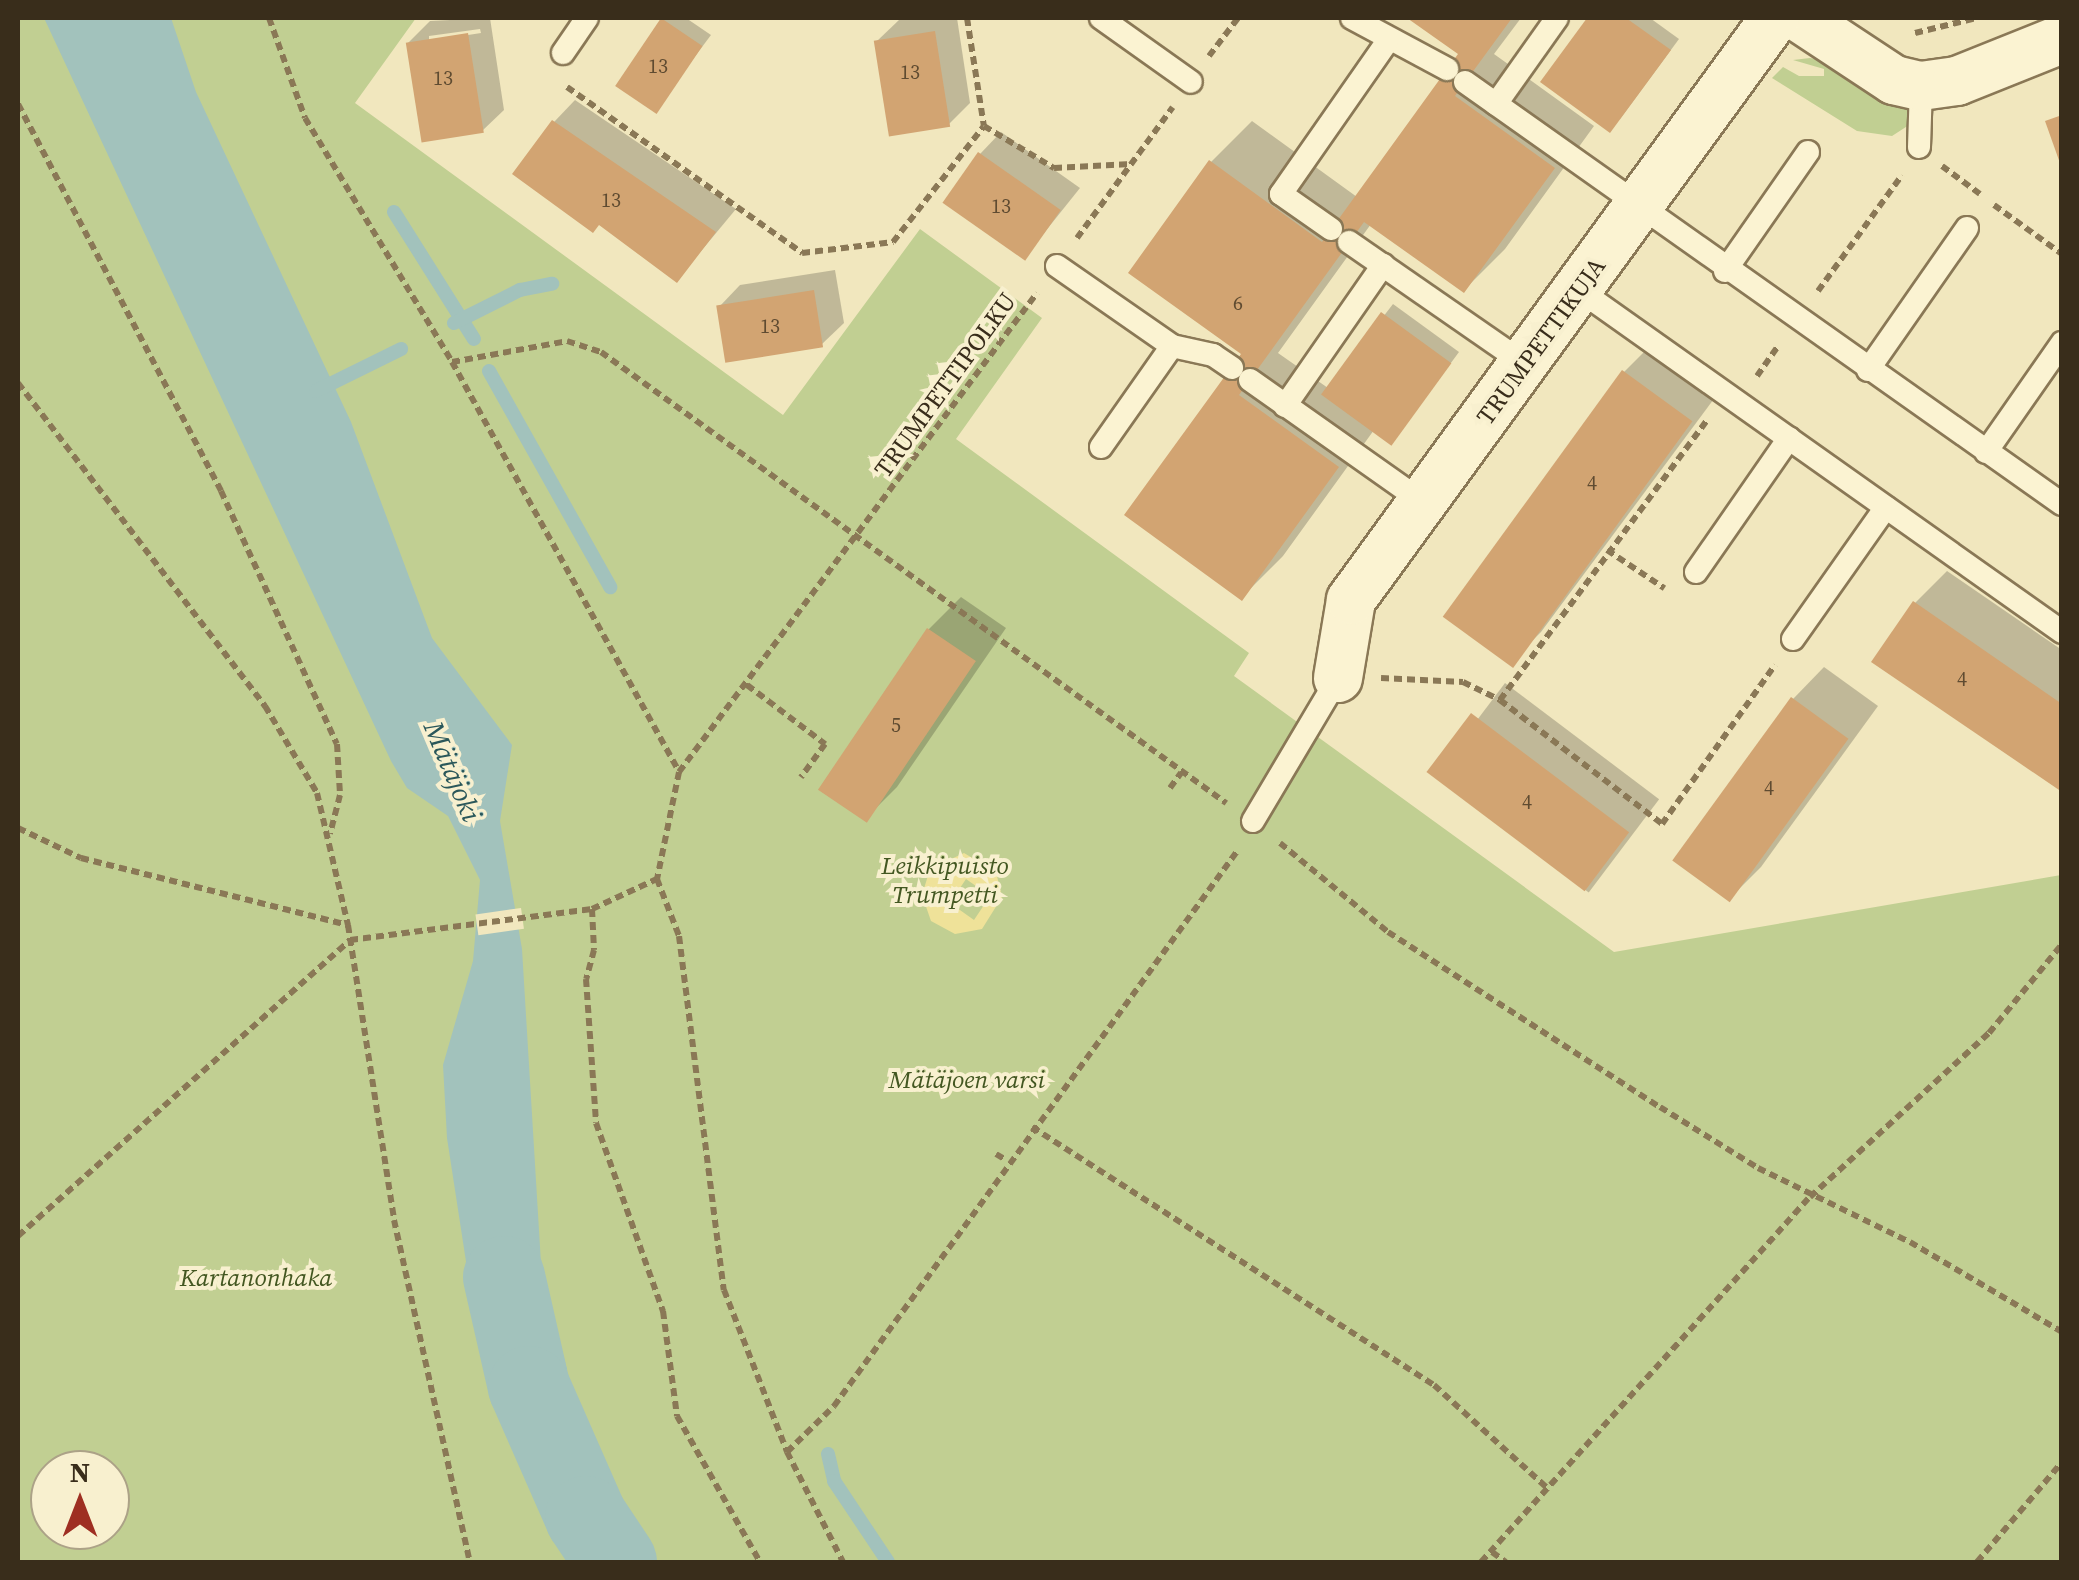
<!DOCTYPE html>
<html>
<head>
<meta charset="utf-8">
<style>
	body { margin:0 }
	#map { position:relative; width:2079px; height:1580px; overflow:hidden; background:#f1e7be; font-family:"Source Serif 4",serif }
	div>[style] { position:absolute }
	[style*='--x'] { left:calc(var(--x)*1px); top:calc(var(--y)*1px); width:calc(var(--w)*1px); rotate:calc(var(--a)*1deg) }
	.green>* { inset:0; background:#c1cf92 }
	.sand>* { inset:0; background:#efe299 }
	.water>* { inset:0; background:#a2c2bc }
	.pier>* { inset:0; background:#f1e7be; transform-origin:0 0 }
	.shadow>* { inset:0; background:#0003; transform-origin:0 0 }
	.stream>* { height:14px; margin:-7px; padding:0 7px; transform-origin:7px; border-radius:7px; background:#a2c2bc }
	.river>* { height:82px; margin:-41px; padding:0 41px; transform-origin:41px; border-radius:41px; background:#a2c2bc }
	.building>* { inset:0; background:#d2a472; transform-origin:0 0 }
	.path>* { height:6px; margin-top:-3px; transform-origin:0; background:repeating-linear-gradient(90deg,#8a7856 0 8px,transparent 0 13px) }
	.roads { filter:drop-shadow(2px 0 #8a7856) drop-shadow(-2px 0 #8a7856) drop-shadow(0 2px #8a7856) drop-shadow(0 -2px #8a7856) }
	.service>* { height:22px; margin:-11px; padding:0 11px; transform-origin:11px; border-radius:11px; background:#fbf3d2 }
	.minor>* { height:48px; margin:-24px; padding:0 24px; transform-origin:24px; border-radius:24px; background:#fbf3d2 }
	span { translate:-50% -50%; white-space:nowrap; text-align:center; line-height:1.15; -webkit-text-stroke:8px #f8f0cf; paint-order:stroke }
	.number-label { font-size:20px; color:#5f4b31 }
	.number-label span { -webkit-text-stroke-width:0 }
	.street-label { font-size:25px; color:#392d1b }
	.park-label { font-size:25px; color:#435721; font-style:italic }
	.water-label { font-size:28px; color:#2a575a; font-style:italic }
	.frame { position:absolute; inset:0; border:20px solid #392d1b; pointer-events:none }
	.north { position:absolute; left:30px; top:1450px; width:100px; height:100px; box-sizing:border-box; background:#f8f0cf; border:2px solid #aca287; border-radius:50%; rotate:0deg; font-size:28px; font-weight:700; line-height:40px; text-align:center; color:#392d1b }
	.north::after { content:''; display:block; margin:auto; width:35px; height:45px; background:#9e2f22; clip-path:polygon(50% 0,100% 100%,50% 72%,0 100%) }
</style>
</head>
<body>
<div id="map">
	<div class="green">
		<i style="clip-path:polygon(evenodd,18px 18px,416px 18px,355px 103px,783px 415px,920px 229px,1042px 318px,956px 439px,1249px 653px,1234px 676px,1614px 952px,2061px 875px,2061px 1562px,18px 1562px,18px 18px,50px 1470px,110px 1470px,110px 1530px,50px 1530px,50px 1470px)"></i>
		<i style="clip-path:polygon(1810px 58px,1826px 61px,1870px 93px,1909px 106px,1909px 125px,1892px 136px,1857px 131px,1772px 78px,1783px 67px,1799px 76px,1824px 76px,1824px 69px,1793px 60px)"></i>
	</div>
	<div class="sand">
		<i style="clip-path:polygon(evenodd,964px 853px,996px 872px,1002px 897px,982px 929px,955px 934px,931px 921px,922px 895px,930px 869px,964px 853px,966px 879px,990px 896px,974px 920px,950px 903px,966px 879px)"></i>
	</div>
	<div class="water">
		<i style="clip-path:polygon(44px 18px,171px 18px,196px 92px,351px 422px,432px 638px,512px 745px,500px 821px,522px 949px,542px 1280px,567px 1369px,499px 1400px,477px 1333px,447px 1138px,443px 1065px,473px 961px,480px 880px,448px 816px,407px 788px,391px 761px)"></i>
	</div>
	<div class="pier">
		<i style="left:521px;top:908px;width:21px;height:46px;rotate:82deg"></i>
	</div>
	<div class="shadow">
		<i style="clip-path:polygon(evenodd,490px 18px,504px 110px,482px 131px,408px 43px,430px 21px,490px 18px,480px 29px,481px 33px,429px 41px,429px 36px,480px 29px)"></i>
		<i style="clip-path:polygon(665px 18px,686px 18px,711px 35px,654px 111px,617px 85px)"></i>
		<i style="clip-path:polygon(957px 18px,970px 103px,948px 125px,877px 41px,899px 20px)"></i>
		<i style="clip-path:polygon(1412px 18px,1521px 18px,1494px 54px,1594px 126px,1505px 249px,1464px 290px,1371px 224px,1278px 353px,1328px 388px,1393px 304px,1459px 352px,1400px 432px,1374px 430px,1283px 556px,1242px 597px,1128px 515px,1245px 353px,1211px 162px,1252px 121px,1357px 197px,1461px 53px)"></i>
		<i style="clip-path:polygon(1590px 18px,1650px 18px,1679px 39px,1620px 119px,1543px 81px)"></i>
		<i style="clip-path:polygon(575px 100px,736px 209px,677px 280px,600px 223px,554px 122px)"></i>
		<i style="clip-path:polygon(1001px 132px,1080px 188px,1024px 258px,980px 154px)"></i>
		<i style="clip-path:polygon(835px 270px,844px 323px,822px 344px,719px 307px,740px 285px)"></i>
		<i style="clip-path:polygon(1656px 340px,1722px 388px,1541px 632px,1509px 664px,1624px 372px)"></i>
		<i style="clip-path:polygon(1947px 571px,2062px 650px,2062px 789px,1915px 603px)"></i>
		<i style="clip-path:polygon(961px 597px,1006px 628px,897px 787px,865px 819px,820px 788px,929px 629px)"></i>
		<i style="clip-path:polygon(1824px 667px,1878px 706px,1761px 867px,1729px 899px,1793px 699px)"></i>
		<i style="left:1505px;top:683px;width:193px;height:117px;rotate:37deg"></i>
	</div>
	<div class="stream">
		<i style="--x:394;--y:212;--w:150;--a:57.8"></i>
		<i style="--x:454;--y:323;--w:74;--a:-26.6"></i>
		<i style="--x:520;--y:290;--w:33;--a:-11"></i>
		<i style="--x:489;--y:371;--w:248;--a:60.7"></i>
		<i style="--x:316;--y:391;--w:95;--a:-26.3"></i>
		<i style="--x:828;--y:1454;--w:28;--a:77"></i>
		<i style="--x:834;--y:1481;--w:97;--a:56.3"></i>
	</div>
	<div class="river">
		<i style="--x:504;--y:1277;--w:113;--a:77.2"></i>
		<i style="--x:529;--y:1387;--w:142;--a:66.3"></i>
		<i style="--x:586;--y:1517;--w:54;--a:56.3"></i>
	</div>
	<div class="building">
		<i style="left:661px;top:18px;width:50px;height:82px;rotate:34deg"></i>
		<i style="clip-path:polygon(1407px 18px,1512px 18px,1455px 96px,1555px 168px,1464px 293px,1364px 222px,1239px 395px,1339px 467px,1242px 601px,1124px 515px,1241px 354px,1128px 273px,1209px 160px,1322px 242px,1458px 54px)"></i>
		<i style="clip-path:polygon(1587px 18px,1626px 18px,1671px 50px,1610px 133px,1540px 82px)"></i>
		<i style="left:935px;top:31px;width:97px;height:62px;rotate:81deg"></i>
		<i style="left:468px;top:33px;width:101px;height:63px;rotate:81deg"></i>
		<i style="clip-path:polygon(2062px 115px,2062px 166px,2061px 166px,2045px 121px)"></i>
		<i style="clip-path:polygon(552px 120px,716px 232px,677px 283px,599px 225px,593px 233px,512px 174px)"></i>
		<i style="left:978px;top:152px;width:101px;height:62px;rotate:35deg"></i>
		<i style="left:814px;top:290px;width:58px;height:99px;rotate:81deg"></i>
		<i style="left:1381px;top:312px;width:87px;height:102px;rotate:36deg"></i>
		<i style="left:1622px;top:370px;width:87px;height:305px;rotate:36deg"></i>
		<i style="clip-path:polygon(1913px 601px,2062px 704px,2062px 792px,1871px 662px)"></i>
		<i style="left:927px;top:628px;width:59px;height:195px;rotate:34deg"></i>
		<i style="left:1791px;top:697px;width:71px;height:202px;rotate:36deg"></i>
		<i style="left:1471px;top:713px;width:198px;height:74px;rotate:37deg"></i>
	</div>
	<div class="path">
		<i style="--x:269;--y:18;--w:106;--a:70.2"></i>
		<i style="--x:305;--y:118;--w:285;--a:58.9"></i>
		<i style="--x:452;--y:362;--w:469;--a:61"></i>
		<i style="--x:679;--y:772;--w:109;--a:101.6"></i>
		<i style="--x:657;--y:879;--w:61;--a:68.9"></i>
		<i style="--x:679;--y:936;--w:357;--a:82.8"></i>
		<i style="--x:724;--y:1290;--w:174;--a:68.7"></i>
		<i style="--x:787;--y:1452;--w:123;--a:63"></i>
		<i style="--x:967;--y:18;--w:109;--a:81.1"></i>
		<i style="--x:984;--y:126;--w:82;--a:31"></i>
		<i style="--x:1054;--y:168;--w:77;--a:-3"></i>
		<i style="--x:1915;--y:33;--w:63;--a:-13.8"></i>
		<i style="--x:1209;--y:56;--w:48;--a:-52.7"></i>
		<i style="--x:567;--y:87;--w:288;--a:35.2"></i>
		<i style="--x:802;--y:253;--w:92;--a:-6.9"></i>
		<i style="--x:893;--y:242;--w:147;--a:-51.9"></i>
		<i style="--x:18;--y:104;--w:437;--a:62.3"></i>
		<i style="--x:221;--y:491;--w:278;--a:65.4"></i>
		<i style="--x:337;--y:744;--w:51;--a:86.6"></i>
		<i style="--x:340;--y:795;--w:40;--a:104.4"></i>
		<i style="--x:1942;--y:166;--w:47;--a:36.4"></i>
		<i style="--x:1994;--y:205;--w:84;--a:35.8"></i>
		<i style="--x:1077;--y:238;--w:162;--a:-53.8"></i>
		<i style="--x:1818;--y:291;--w:143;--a:-54.1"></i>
		<i style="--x:452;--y:362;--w:117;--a:-10.3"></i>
		<i style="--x:567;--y:341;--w:36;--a:18"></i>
		<i style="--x:601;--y:352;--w:771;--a:35.81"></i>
		<i style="--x:1757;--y:376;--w:38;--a:-55"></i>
		<i style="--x:18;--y:383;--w:407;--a:52.6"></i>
		<i style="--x:265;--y:706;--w:101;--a:59.1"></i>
		<i style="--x:317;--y:793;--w:136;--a:76.8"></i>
		<i style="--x:348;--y:925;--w:299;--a:81.1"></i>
		<i style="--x:394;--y:1220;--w:350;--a:77.5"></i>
		<i style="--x:1607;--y:550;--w:69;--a:33.7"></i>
		<i style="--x:1381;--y:678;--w:82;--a:2.8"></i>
		<i style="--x:1463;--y:682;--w:41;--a:25.9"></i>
		<i style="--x:1500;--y:700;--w:204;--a:37.4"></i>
		<i style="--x:1662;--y:824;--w:195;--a:-54.6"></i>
		<i style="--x:747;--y:685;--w:98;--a:37.1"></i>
		<i style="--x:825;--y:744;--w:41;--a:126"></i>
		<i style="--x:1500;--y:700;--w:350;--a:-53.5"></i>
		<i style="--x:679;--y:772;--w:598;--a:-53.23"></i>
		<i style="--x:1170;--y:788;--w:19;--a:-54"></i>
		<i style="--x:18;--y:828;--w:70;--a:25.5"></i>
		<i style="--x:81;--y:858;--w:275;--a:14.1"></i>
		<i style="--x:1280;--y:843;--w:140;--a:39.5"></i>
		<i style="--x:1388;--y:932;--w:323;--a:32.8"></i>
		<i style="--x:1660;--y:1107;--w:115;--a:31.9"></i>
		<i style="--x:1758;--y:1168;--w:169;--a:26"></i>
		<i style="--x:1910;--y:1242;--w:177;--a:30.6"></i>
		<i style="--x:592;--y:909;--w:41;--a:87.2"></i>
		<i style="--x:594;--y:950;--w:30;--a:105"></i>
		<i style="--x:586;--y:979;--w:144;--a:86"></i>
		<i style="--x:596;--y:1123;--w:200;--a:70.4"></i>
		<i style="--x:663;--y:1311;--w:106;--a:82.4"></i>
		<i style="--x:677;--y:1416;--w:168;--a:60.4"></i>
		<i style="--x:1032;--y:1127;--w:478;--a:32.7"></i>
		<i style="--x:1434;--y:1385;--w:153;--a:42.3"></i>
		<i style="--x:996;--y:1154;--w:12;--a:31"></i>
		<i style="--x:18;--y:1236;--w:445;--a:-41.7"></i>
		<i style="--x:350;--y:940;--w:244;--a:-7.3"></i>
		<i style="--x:592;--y:909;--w:72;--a:-24.8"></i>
		<i style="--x:787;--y:1452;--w:66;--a:-44.4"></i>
		<i style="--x:834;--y:1406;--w:687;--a:-54"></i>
		<i style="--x:1492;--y:1552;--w:17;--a:36"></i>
		<i style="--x:1481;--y:1562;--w:491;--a:-48"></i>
		<i style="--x:1810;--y:1197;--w:243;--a:-42.5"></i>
		<i style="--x:1989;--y:1033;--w:115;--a:-50.6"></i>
		<i style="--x:1977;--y:1562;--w:131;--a:-49.6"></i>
	</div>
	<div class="roads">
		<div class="service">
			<i style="--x:1101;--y:18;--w:110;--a:35.4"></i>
			<i style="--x:1352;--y:18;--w:108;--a:28.2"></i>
			<i style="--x:563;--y:53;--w:42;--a:-55.6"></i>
			<i style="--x:1465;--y:82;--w:731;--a:35.26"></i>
			<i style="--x:1496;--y:104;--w:105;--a:-54.7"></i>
			<i style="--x:1919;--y:147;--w:61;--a:-88.1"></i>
			<i style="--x:1331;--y:229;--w:61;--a:-145"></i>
			<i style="--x:1281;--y:194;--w:185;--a:-55.1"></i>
			<i style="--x:1349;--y:242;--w:214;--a:34.7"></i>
			<i style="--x:1057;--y:266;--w:140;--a:34.8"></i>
			<i style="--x:1172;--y:346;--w:42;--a:12.4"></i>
			<i style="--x:1213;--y:355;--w:23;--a:34"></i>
			<i style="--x:1725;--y:271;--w:145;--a:-55.1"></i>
			<i style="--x:1579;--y:290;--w:592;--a:35.3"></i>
			<i style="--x:1868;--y:370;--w:173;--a:-55.1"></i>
			<i style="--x:1250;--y:380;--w:212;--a:35.2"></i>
			<i style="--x:1285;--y:406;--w:172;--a:-55.2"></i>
			<i style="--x:1101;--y:447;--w:123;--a:-54.9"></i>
			<i style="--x:1986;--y:452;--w:133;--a:-55.1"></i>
			<i style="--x:1696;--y:572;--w:163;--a:-55.2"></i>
			<i style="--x:1793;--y:639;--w:161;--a:-54.8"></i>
			<i style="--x:1253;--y:821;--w:166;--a:-59.3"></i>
		</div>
		<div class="minor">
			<i style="--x:1800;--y:18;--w:113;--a:33.4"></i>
			<i style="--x:1894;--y:80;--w:28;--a:13"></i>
			<i style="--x:1921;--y:86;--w:36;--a:-8"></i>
			<i style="--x:1957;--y:81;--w:113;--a:-21.8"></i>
			<i style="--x:1338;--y:678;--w:79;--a:-80.5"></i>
			<i style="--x:1351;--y:600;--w:720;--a:-53.93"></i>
		</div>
	</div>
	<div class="number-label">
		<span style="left:658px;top:66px">13</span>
		<span style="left:910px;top:72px">13</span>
		<span style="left:443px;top:78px">13</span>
		<span style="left:611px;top:200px">13</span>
		<span style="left:1001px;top:206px">13</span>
		<span style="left:1238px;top:303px">6</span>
		<span style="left:770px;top:326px">13</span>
		<span style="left:1592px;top:483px">4</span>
		<span style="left:1962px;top:679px">4</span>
		<span style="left:896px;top:725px">5</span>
		<span style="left:1769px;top:788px">4</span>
		<span style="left:1527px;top:802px">4</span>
	</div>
	<div class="street-label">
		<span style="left:1541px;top:341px;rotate:-54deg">TRUMPETTIKUJA</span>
		<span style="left:945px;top:385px;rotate:-54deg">TRUMPETTIPOLKU</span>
	</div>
	<div class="park-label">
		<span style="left:945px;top:880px">Leikkipuisto<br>Trumpetti</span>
		<span style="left:967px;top:1079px">Mätäjoen varsi</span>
		<span style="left:256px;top:1277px">Kartanonhaka</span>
	</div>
	<div class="water-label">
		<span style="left:453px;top:771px;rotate:67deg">Mätäjoki</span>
	</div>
	<div class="frame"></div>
	<div class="north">N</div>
</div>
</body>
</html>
